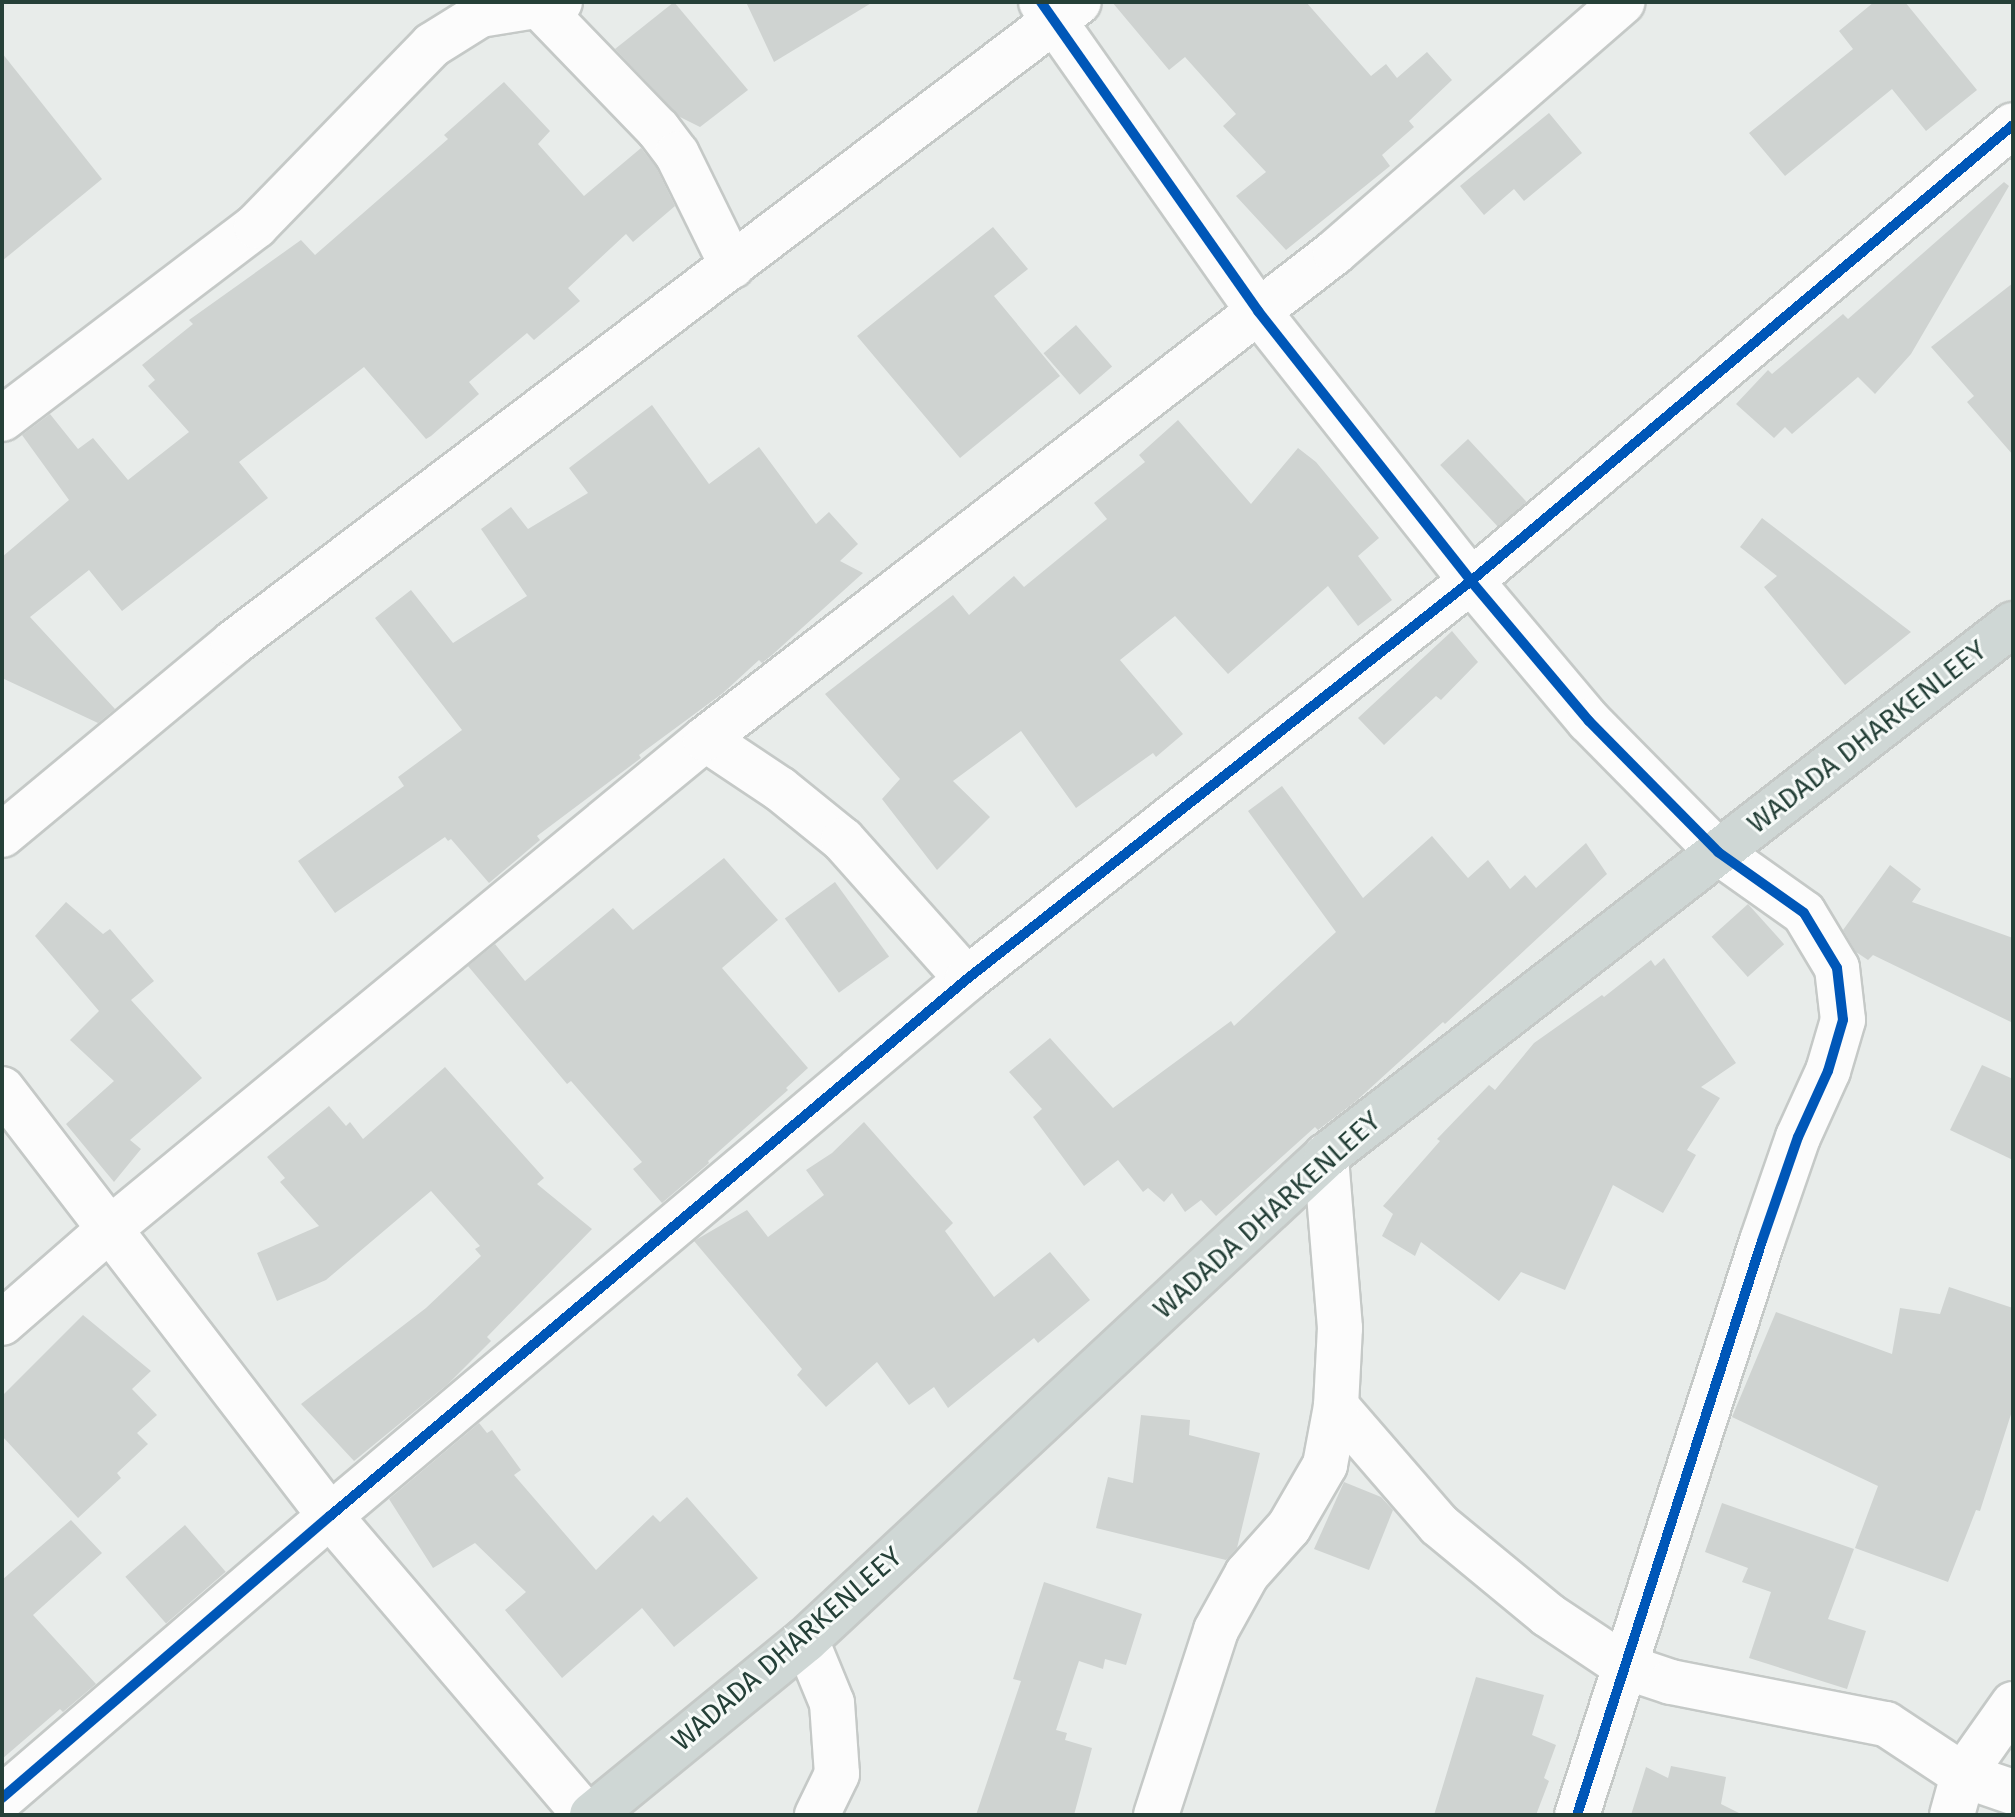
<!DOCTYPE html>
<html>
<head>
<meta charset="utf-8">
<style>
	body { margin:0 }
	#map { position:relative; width:2015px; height:1817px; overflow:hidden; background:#e8ecea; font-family:"Fira Sans",sans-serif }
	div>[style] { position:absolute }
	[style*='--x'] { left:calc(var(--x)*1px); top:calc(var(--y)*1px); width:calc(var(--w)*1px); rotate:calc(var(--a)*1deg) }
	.building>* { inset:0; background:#cfd3d1; transform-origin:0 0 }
	.roads { filter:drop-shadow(2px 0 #c5c9c7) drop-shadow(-2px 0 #c5c9c7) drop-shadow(0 2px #c5c9c7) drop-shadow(0 -2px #c5c9c7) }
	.minor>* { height:44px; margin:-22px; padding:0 22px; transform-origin:22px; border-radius:22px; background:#fcfcfc }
	.major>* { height:44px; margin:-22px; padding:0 22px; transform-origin:22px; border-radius:22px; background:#cfd7d5 }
	.cycleway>* { height:10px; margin:-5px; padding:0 5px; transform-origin:5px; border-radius:5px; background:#0057b8 }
	span { translate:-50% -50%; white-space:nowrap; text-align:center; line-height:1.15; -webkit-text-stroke:6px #f6faf8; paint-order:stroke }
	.street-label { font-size:28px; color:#254038 }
	.frame { position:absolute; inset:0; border:4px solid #254038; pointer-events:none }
</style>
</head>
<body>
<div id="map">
	<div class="building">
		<i style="clip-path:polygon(674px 2px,748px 90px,700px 127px,680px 117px,615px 49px)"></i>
		<i style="clip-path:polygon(746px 2px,873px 2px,774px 62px)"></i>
		<i style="clip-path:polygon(1112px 2px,1306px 2px,1371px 76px,1386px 64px,1397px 78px,1427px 52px,1452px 80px,1409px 121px,1414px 127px,1382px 155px,1390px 166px,1286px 250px,1236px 196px,1266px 172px,1223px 126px,1236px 114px,1185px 57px,1169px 70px)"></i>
		<i style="clip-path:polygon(1874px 2px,1905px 2px,1977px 90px,1926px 131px,1892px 89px,1785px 176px,1749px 133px,1853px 49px,1839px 31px)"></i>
		<i style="clip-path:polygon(2px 53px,102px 179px,2px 261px)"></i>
		<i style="clip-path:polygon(504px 82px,550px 131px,538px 144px,584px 196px,641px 148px,656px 167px,675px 206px,633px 242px,626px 234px,568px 288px,580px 301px,534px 340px,527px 333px,469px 382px,479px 394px,431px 436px,426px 439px,364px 367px,239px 462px,268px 498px,122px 611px,89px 570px,30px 617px,115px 709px,98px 723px,2px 678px,2px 557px,69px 500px,22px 435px,50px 414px,78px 449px,93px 438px,128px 480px,189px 432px,148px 386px,155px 380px,142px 365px,193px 324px,189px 320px,301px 240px,315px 255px,448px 139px,444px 135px)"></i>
		<i style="clip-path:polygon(1549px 113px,1582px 153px,1524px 201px,1514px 189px,1484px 215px,1460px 186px)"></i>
		<i style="clip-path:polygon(2004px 182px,2009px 186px,1911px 354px,1875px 394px,1858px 377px,1792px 434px,1785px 427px,1774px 438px,1736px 404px,1768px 370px,1772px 374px,1843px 314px,1848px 319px)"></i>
		<i style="clip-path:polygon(993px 227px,1028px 269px,994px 296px,1060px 376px,960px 458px,857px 336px)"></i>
		<i style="clip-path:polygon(2013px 283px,2013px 455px,1967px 402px,1974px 396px,1931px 347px)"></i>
		<i style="left:1076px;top:325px;width:55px;height:43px;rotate:49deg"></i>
		<i style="clip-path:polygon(652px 405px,709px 484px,759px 447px,816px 524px,829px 512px,858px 544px,840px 561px,863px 573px,772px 655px,762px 663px,759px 660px,723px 693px,639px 755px,641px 758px,537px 836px,540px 840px,489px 883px,451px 839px,448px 841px,445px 837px,335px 913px,298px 861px,404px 786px,398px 777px,462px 730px,375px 618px,411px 590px,453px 643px,527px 596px,481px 529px,511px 507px,528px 529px,588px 493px,569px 468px)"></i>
		<i style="clip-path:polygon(1178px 420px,1251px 504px,1298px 448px,1316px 462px,1379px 538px,1358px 556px,1392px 600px,1358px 626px,1328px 586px,1228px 674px,1175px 616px,1120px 660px,1183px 734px,1156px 757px,1153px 753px,1076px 808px,1021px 731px,953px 781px,990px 817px,937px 870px,882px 799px,900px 779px,825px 694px,953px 595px,969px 615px,1014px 576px,1024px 587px,1107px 519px,1094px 503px,1145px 462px,1139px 455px)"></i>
		<i style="left:1468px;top:439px;width:86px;height:38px;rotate:47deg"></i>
		<i style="clip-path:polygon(1762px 518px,1911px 632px,1845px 685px,1764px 587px,1777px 576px,1740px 547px)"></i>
		<i style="clip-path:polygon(1452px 631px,1478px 662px,1441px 700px,1436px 696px,1384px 745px,1358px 718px)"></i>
		<i style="clip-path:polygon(1282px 786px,1363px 898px,1432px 836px,1468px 878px,1488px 860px,1510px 889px,1525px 875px,1536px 888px,1586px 843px,1607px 874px,1445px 1024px,1443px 1022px,1355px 1102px,1318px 1130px,1315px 1127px,1216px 1216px,1201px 1200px,1185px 1212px,1172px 1193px,1164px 1202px,1148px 1188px,1143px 1192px,1118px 1160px,1084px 1186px,1033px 1117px,1042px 1109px,1009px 1072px,1050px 1038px,1113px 1108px,1231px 1021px,1234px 1026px,1336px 932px,1248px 811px)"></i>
		<i style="clip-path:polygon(724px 858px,778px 920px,722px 968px,808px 1068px,786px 1088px,788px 1090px,708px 1161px,709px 1163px,662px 1203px,633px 1169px,642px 1162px,571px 1081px,567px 1084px,468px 966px,495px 944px,525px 981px,613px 908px,633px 930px)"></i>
		<i style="clip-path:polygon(1890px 865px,1921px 889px,1912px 902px,2013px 938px,2013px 1023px,1873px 955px,1868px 960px,1856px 952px,1843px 930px)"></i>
		<i style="left:835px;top:882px;width:92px;height:62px;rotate:54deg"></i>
		<i style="clip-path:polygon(66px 902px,103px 934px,110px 929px,154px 981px,131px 1000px,202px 1078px,130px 1140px,141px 1149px,114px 1182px,66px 1124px,114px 1081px,70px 1040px,99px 1011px,35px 936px)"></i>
		<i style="left:1748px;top:904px;width:54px;height:49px;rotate:48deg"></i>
		<i style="clip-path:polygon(1664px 958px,1736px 1063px,1701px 1087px,1720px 1098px,1687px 1150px,1696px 1155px,1663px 1213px,1613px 1185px,1565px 1290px,1521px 1272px,1499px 1301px,1421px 1242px,1415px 1256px,1382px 1236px,1393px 1214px,1383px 1206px,1440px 1141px,1437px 1139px,1489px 1085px,1495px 1090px,1534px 1043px,1602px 995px,1604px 997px,1651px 960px,1655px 966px)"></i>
		<i style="clip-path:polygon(1982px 1065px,2013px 1079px,2013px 1160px,1950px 1130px)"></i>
		<i style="clip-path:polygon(445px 1067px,544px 1178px,537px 1184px,592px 1229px,487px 1337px,491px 1341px,448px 1384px,354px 1461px,301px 1404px,426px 1308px,481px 1256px,475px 1249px,480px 1246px,431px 1191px,326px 1280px,277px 1301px,257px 1253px,319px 1226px,280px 1182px,285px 1178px,267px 1157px,329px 1106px,346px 1126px,350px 1122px,363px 1139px)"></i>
		<i style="clip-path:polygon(864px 1122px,953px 1223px,945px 1231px,994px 1297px,1050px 1252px,1090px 1300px,1038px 1343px,1034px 1338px,948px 1408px,934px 1387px,909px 1405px,877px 1362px,826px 1407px,797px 1375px,802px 1369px,694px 1241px,747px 1210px,768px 1237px,824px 1195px,806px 1170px,832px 1153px)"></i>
		<i style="clip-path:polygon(1949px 1287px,2013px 1308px,2013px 1408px,1980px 1511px,1976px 1510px,1948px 1582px,1855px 1548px,1878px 1486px,1732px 1417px,1776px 1312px,1892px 1354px,1900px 1308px,1940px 1314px)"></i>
		<i style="clip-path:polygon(83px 1315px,151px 1371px,132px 1389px,157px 1415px,137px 1433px,148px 1444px,117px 1473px,121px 1478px,78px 1518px,2px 1436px,2px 1396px)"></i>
		<i style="clip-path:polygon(1141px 1415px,1190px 1420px,1189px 1435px,1260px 1453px,1237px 1548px,1226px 1560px,1096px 1528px,1108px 1477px,1133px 1483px)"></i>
		<i style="clip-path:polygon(479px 1423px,487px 1433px,492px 1430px,521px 1470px,514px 1475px,596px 1570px,653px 1515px,660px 1522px,687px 1497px,758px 1578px,674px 1647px,642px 1608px,562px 1678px,505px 1610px,526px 1592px,475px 1543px,433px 1568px,389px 1499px)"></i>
		<i style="clip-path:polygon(1344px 1482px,1381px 1497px,1393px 1510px,1369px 1570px,1314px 1549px)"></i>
		<i style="clip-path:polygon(1722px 1503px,1854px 1549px,1828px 1619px,1866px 1631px,1847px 1689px,1749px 1658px,1771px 1592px,1742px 1582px,1748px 1568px,1705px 1552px)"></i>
		<i style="clip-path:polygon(71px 1520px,102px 1553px,33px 1615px,96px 1684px,63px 1712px,60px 1709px,2px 1759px,2px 1580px)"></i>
		<i style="left:185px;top:1525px;width:62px;height:79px;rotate:49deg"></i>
		<i style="clip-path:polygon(1044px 1582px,1142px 1614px,1126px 1665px,1105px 1659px,1103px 1669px,1079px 1661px,1056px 1730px,1067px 1733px,1065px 1740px,1092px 1748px,1074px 1815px,976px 1815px,1021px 1681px,1013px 1679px)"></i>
		<i style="clip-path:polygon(1476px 1677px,1544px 1695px,1532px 1735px,1556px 1745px,1544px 1778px,1549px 1781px,1536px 1815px,1434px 1815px)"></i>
		<i style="clip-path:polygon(1671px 1766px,1726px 1777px,1721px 1804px,1743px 1815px,1631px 1815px,1646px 1767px,1668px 1778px)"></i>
	</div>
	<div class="roads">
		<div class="minor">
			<i style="--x:1041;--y:2;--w:378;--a:54.9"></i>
			<i style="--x:1258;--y:311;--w:344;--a:51.7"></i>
			<i style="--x:1471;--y:581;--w:183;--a:49.9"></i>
			<i style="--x:1589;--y:721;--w:184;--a:45.4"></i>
			<i style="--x:1718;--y:852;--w:105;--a:35.3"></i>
			<i style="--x:1804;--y:913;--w:64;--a:59"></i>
			<i style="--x:1837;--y:968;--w:52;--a:83.4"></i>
			<i style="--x:1843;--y:1020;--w:53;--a:106.4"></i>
			<i style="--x:1828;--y:1071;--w:72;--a:114.4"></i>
			<i style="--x:1798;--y:1137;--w:110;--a:109.1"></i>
			<i style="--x:1762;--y:1241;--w:603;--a:107.86"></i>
			<i style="--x:540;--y:7;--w:170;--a:46"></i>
			<i style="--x:658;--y:129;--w:31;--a:53"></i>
			<i style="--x:677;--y:154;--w:125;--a:63.8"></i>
			<i style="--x:2;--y:419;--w:319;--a:-37.2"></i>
			<i style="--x:256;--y:226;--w:252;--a:-45.8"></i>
			<i style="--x:432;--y:45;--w:57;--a:-32"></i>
			<i style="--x:480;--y:15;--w:81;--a:-9.2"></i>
			<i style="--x:705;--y:739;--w:90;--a:33.7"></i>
			<i style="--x:780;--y:789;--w:81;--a:39"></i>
			<i style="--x:843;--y:840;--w:186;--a:48.3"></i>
			<i style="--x:2;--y:835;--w:300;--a:-39.7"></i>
			<i style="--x:233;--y:643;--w:1061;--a:-37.15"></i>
			<i style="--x:2;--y:1089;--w:538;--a:52.47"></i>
			<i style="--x:330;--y:1516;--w:393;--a:49.5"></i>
			<i style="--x:2;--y:1323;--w:145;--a:-41.1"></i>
			<i style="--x:111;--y:1228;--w:769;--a:-39.46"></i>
			<i style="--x:705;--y:739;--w:796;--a:-37.7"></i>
			<i style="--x:1335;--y:252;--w:381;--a:-41"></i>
			<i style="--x:1336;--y:1406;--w:157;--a:49.1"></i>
			<i style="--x:1439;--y:1525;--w:141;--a:39.5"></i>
			<i style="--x:1548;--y:1615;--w:94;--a:33.7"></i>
			<i style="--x:1626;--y:1667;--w:47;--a:18.4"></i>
			<i style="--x:1671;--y:1682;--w:219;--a:11.1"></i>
			<i style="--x:1886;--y:1724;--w:92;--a:33.5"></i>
			<i style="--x:1963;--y:1775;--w:53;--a:18.8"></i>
			<i style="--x:806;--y:1640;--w:68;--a:67.6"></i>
			<i style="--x:832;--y:1703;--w:71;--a:86"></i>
			<i style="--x:837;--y:1774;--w:46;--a:116"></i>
			<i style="--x:2;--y:1798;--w:433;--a:-40.7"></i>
			<i style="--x:330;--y:1516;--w:833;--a:-40.13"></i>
			<i style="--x:967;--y:979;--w:642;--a:-38.3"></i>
			<i style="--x:1471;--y:581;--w:708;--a:-40.07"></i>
			<i style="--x:1156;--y:1815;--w:194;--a:-72"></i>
			<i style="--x:1216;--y:1630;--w:64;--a:-61"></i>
			<i style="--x:1247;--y:1574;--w:63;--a:-48.2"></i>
			<i style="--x:1289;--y:1527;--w:72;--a:-59.9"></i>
			<i style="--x:1325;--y:1465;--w:60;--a:-79.4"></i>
			<i style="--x:1336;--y:1406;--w:78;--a:-87.1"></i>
			<i style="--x:1340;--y:1328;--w:173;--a:-94.7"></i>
			<i style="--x:1952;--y:1815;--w:41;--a:-74.6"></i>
			<i style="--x:1963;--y:1775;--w:87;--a:-54.8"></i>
		</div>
		<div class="major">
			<i style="--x:592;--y:1815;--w:276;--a:-39.3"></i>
			<i style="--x:806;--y:1640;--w:710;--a:-42.95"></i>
			<i style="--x:1326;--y:1156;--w:869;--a:-37.75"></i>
		</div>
	</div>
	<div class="cycleway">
		<i style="--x:1041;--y:2;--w:378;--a:54.9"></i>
		<i style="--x:1258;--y:311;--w:344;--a:51.7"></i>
		<i style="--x:1471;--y:581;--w:183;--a:49.9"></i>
		<i style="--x:1589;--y:721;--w:184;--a:45.4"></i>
		<i style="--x:1718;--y:852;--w:105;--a:35.3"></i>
		<i style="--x:1804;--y:913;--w:64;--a:59"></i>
		<i style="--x:1837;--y:968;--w:52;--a:83.4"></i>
		<i style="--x:1843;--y:1020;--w:53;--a:106.4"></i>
		<i style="--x:1828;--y:1071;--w:72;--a:114.4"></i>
		<i style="--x:1798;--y:1137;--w:110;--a:109.1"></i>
		<i style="--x:1762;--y:1241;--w:603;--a:107.86"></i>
		<i style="--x:2;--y:1798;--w:433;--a:-40.7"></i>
		<i style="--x:330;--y:1516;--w:833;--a:-40.13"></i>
		<i style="--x:967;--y:979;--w:642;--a:-38.3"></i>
		<i style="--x:1471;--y:581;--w:708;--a:-40.07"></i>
	</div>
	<div class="street-label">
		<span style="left:1867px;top:737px;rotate:-38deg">WADADA DHARKENLEEY</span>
		<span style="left:1267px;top:1215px;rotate:-42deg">WADADA DHARKENLEEY</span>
		<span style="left:787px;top:1649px;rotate:-41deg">WADADA DHARKENLEEY</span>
	</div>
	<div class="frame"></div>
</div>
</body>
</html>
